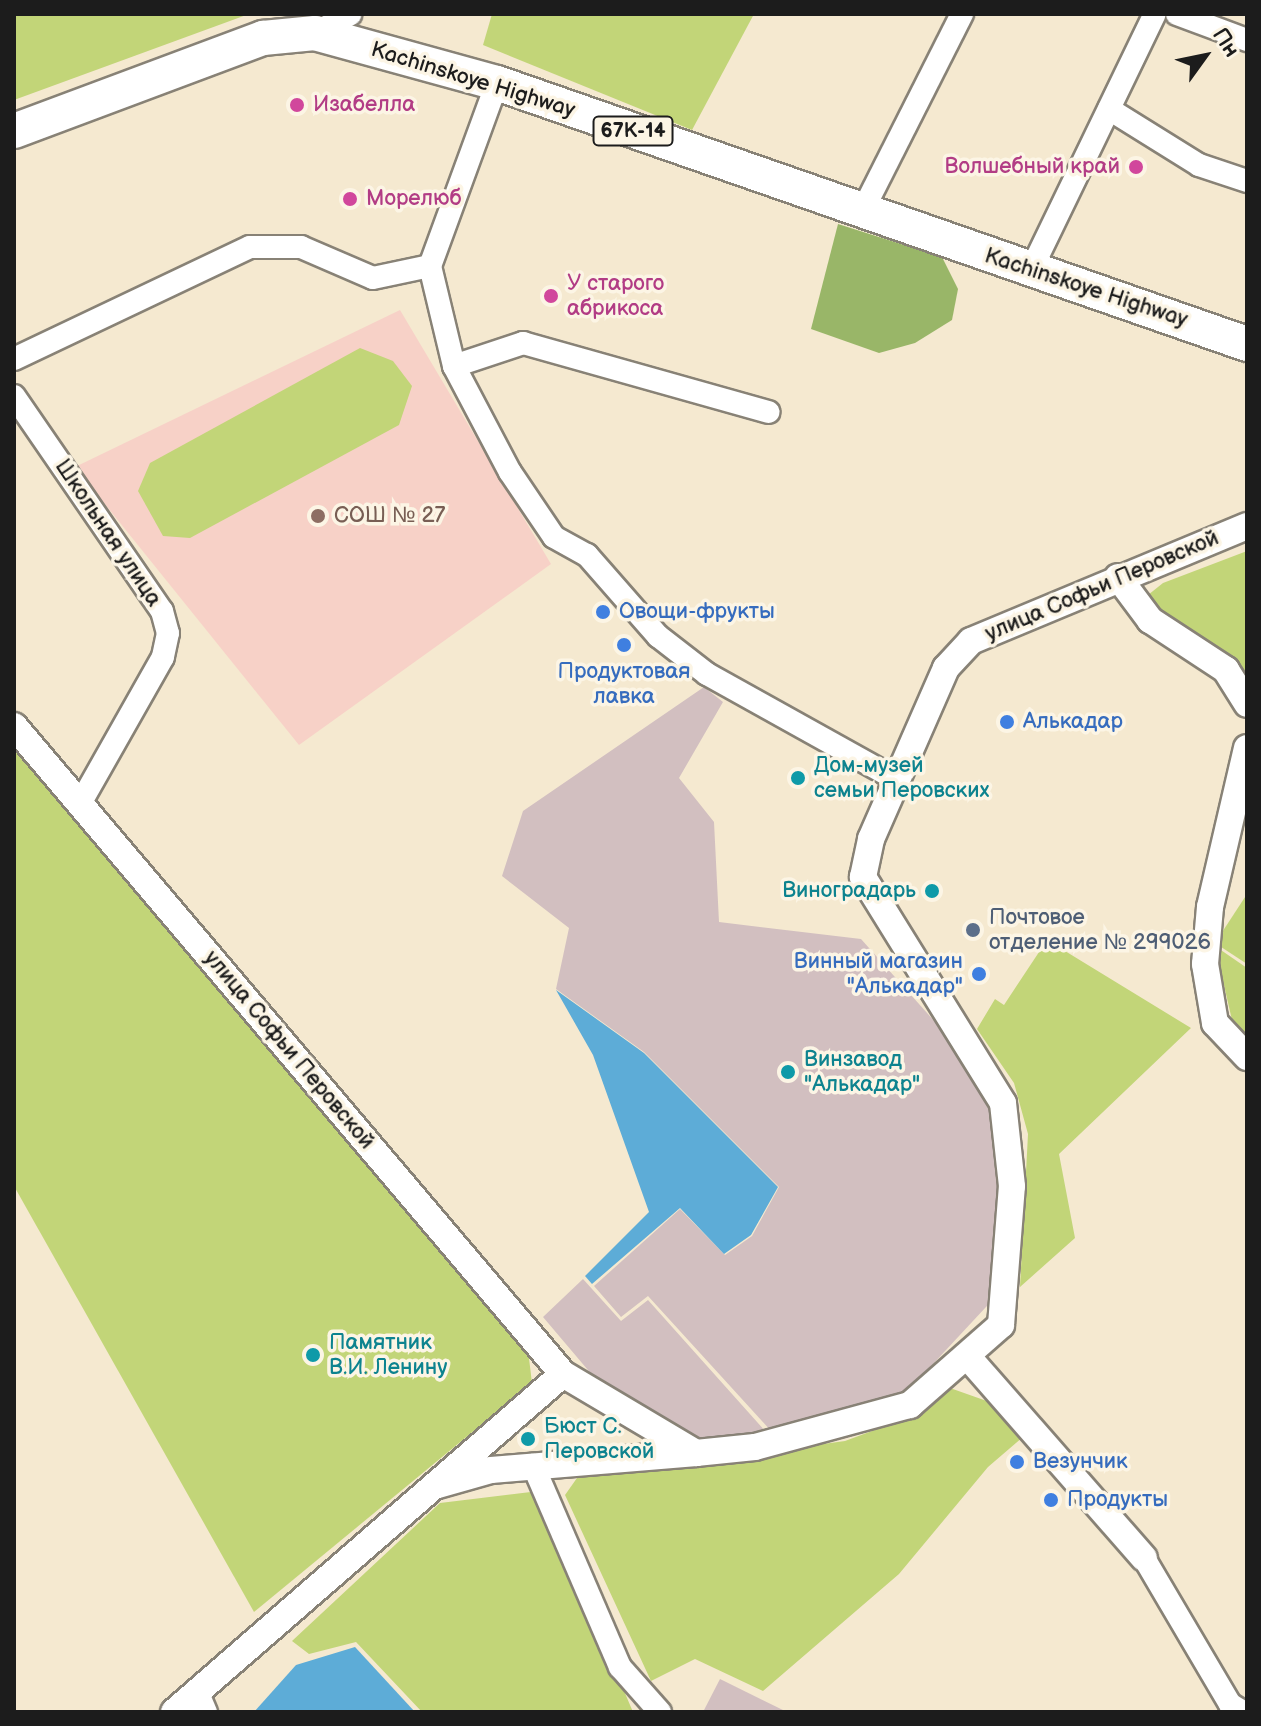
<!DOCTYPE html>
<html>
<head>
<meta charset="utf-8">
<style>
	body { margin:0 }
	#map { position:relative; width:1261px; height:1726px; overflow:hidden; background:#f5e9d0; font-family:"Balsamiq Sans",sans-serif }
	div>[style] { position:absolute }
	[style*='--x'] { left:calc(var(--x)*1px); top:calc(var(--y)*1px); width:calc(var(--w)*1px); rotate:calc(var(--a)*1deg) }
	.built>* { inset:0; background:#f7d1c7 }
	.industrial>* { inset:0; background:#d2bfc0 }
	.green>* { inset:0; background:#c2d578 }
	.forest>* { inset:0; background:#99b668 }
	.water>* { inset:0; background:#5dacd7 }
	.roads { filter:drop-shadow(2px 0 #888276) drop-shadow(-2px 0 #888276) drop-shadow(0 2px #888276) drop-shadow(0 -2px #888276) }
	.minor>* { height:22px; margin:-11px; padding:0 11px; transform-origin:11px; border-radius:11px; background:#fff }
	.tertiary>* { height:26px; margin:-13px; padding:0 13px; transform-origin:13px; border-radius:13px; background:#fff }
	.primary>* { height:34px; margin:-17px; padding:0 17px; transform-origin:17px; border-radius:17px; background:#fff }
	.dots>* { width:22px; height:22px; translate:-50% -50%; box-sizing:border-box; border:4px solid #fcf5e5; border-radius:50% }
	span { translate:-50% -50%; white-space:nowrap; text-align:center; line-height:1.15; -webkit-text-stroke:7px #fcf5e5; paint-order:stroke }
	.shield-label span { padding:2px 6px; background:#fcf5e5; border:2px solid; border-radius:6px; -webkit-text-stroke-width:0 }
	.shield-label { font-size:20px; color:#1c1c1c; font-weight:700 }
	.street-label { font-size:22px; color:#1c1c1c }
	.hotel-label { font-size:22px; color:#b23c85 }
	.left { translate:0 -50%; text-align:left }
	.right { translate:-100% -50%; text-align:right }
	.education-label { font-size:22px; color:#785e54 }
	.shop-label { font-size:22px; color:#366cbe }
	.culture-label { font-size:22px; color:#0d838f }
	.service-label { font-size:22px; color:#4e5e75 }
	.frame { position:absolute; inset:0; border:16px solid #1c1c1c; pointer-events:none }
	.north { position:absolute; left:1165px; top:16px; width:80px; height:80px; -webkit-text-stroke:6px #fcf5e5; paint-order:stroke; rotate:57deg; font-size:22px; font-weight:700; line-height:32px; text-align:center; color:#1c1c1c }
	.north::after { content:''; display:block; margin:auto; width:28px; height:36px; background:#1c1c1c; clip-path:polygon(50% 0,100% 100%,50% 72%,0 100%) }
</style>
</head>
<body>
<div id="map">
	<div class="built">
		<i style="clip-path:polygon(400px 310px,551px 564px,299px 745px,75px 467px)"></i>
	</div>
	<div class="industrial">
		<i style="clip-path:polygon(704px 687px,723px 702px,679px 778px,714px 822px,719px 922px,861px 939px,994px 1088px,1003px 1203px,999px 1293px,906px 1393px,772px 1432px,648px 1296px,621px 1317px,594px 1286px,680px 1209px,725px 1255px,752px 1236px,779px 1187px,644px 1052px,556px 989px,569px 928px,502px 876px,523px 811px)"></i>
		<i style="clip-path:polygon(583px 1279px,621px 1321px,648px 1300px,767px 1433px,699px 1440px,593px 1376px,543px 1317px)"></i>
		<i style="clip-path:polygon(720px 1679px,787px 1712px,703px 1712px)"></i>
	</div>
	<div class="green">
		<i style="clip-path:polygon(14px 14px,249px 14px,14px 100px)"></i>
		<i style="clip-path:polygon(492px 14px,754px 14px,692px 130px,483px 45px)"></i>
		<i style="clip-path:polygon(360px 348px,393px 361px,412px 386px,399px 425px,190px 538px,163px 536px,138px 491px,150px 463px)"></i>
		<i style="clip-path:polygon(1247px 551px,1247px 685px,1143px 599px,1163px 583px)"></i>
		<i style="clip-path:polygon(14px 750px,528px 1350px,532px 1383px,254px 1612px,14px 1186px)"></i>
		<i style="clip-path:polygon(1247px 894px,1247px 964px,1215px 943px)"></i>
		<i style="clip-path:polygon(1047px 940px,1191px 1028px,1059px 1154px,1075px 1238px,1020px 1287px,1028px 1134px,1014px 1083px,977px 1029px,995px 999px,1004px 1005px)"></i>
		<i style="clip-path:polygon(1215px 946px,1247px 968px,1247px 1043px,1232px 1020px)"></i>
		<i style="clip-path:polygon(950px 1388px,998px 1405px,1024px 1436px,988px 1467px,899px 1574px,763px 1691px,695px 1659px,651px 1681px,565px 1495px,577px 1478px,845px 1441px,918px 1414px)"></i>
		<i style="clip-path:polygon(539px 1491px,633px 1712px,422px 1712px,356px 1642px,309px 1654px,292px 1641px,440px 1503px)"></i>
	</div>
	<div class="forest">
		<i style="clip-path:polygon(838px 224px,942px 257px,958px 289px,952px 320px,915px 343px,879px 353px,811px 329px)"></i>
	</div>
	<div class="water">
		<i style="clip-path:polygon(556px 990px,644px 1053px,778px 1187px,751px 1235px,724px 1254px,680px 1208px,592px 1284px,585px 1276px,649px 1212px,593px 1055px)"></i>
		<i style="clip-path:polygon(355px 1647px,415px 1712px,254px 1712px,296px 1665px)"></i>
	</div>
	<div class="roads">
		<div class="minor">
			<i style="--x:1177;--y:14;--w:75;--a:20.4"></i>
			<i style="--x:315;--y:33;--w:40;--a:-28"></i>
			<i style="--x:497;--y:83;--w:195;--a:110.1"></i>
			<i style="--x:430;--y:266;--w:103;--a:76.5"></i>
			<i style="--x:454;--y:366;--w:120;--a:62.2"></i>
			<i style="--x:510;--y:472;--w:78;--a:55.9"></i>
			<i style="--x:554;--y:537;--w:38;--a:29"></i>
			<i style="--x:587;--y:555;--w:108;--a:48.8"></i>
			<i style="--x:658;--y:636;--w:62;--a:37.8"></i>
			<i style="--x:707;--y:674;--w:216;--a:29.1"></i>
			<i style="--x:1109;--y:109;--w:106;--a:31.9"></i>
			<i style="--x:1199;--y:165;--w:51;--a:18.4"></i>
			<i style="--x:862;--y:212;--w:222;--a:-63.2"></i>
			<i style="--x:1031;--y:270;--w:284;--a:-64.2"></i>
			<i style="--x:14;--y:359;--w:261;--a:-25.4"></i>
			<i style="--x:250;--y:247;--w:51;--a:0"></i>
			<i style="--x:301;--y:247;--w:78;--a:23.3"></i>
			<i style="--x:373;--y:278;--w:58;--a:-11.9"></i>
			<i style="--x:454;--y:366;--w:73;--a:-18.4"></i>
			<i style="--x:523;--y:343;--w:255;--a:15.7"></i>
			<i style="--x:14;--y:396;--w:261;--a:55.5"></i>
			<i style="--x:162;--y:611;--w:23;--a:75"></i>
			<i style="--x:168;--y:633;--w:25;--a:102"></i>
			<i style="--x:163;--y:657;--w:169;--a:119.5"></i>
			<i style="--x:533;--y:1465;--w:220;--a:66.7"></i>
			<i style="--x:620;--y:1667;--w:60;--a:48.4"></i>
			<i style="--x:1144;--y:1558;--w:169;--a:59.5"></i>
			<i style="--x:1230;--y:1704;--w:15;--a:32"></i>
			<i style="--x:197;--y:1691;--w:23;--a:67"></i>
		</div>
		<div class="tertiary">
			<i style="--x:1118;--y:577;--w:54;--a:53.3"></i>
			<i style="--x:1150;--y:620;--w:91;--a:33.3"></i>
			<i style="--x:1226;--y:670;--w:40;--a:58"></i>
			<i style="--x:14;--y:726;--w:849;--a:49.73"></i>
			<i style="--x:563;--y:1374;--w:155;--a:30.7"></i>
			<i style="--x:696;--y:1453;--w:59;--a:-5.8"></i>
			<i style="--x:755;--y:1447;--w:161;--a:-15.2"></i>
			<i style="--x:910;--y:1405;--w:121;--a:-41.3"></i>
			<i style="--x:1001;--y:1325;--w:139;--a:-85.5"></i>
			<i style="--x:1012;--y:1186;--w:83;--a:-96.2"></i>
			<i style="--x:1003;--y:1103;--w:266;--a:-121.8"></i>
			<i style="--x:863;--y:877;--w:39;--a:-78"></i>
			<i style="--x:871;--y:839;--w:187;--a:-66.3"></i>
			<i style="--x:946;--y:668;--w:37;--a:-47"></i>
			<i style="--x:971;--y:641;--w:299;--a:-22.6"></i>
			<i style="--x:1247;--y:748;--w:163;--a:103.1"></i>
			<i style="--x:1210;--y:907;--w:57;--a:95"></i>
			<i style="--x:1205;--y:964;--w:60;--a:80.4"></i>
			<i style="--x:1215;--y:1023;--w:47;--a:46.7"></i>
			<i style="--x:968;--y:1357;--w:267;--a:48.8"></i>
			<i style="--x:438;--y:1485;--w:55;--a:-15.8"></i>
			<i style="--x:491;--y:1470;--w:206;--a:-4.7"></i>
			<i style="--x:174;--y:1712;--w:515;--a:-40.99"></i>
		</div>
		<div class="primary">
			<i style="--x:14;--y:131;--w:266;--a:-20.5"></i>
			<i style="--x:263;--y:38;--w:52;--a:-5.5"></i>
			<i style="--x:315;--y:33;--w:189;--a:15.4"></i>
			<i style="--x:497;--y:83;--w:794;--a:19.19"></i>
		</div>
	</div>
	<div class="dots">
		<i style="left:297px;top:105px;background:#d1479c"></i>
		<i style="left:1136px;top:167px;background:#d1479c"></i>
		<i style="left:350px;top:199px;background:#d1479c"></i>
		<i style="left:551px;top:296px;background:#d1479c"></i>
		<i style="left:318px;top:516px;background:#8d6e63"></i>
		<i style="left:603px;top:612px;background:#3f7fe0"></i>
		<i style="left:624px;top:645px;background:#3f7fe0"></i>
		<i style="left:1007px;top:722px;background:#3f7fe0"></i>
		<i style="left:798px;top:778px;background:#0f9aa8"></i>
		<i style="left:932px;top:891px;background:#0f9aa8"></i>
		<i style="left:973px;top:930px;background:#5c6f8a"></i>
		<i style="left:979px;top:974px;background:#3f7fe0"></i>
		<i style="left:788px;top:1072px;background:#0f9aa8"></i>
		<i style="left:313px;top:1355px;background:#0f9aa8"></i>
		<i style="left:528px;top:1439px;background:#0f9aa8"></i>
		<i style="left:1017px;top:1462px;background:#3f7fe0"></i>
		<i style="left:1051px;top:1500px;background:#3f7fe0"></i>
	</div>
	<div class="shield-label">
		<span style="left:633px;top:131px">67К-14</span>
	</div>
	<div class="street-label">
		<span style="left:473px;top:80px;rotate:17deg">Kachinskoye Highway</span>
		<span style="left:1086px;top:288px;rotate:18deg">Kachinskoye Highway</span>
		<span style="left:108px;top:533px;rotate:56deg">Школьная улица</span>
		<span style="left:1102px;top:586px;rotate:-23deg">улица Софьи Перовской</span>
		<span style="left:289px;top:1050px;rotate:50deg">улица Софьи Перовской</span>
	</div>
	<div class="hotel-label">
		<span class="left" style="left:313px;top:105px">Изабелла</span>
		<span class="right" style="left:1120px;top:167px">Волшебный край</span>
		<span class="left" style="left:366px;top:199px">Морелюб</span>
		<span class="left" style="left:567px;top:296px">У старого<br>абрикоса</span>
	</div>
	<div class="education-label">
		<span class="left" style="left:334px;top:516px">СОШ № 27</span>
	</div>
	<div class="shop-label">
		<span class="left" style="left:619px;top:612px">Овощи-фрукты</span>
		<span style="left:624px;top:684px">Продуктовая<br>лавка</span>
		<span class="left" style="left:1023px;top:722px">Алькадар</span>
		<span class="right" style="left:963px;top:974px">Винный магазин<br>"Алькадар"</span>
		<span class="left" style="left:1033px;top:1462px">Везунчик</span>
		<span class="left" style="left:1067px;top:1500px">Продукты</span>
	</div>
	<div class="culture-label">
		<span class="left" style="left:814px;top:778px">Дом-музей<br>семьи Перовских</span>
		<span class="right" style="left:916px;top:891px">Виноградарь</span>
		<span class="left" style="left:804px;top:1072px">Винзавод<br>"Алькадар"</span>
		<span class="left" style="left:329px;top:1355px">Памятник<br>В.И. Ленину</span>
		<span class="left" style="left:544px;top:1439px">Бюст С.<br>Перовской</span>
	</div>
	<div class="service-label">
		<span class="left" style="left:989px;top:930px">Почтовое<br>отделение № 299026</span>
	</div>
	<div class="frame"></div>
	<div class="north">Пн</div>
</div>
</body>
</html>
